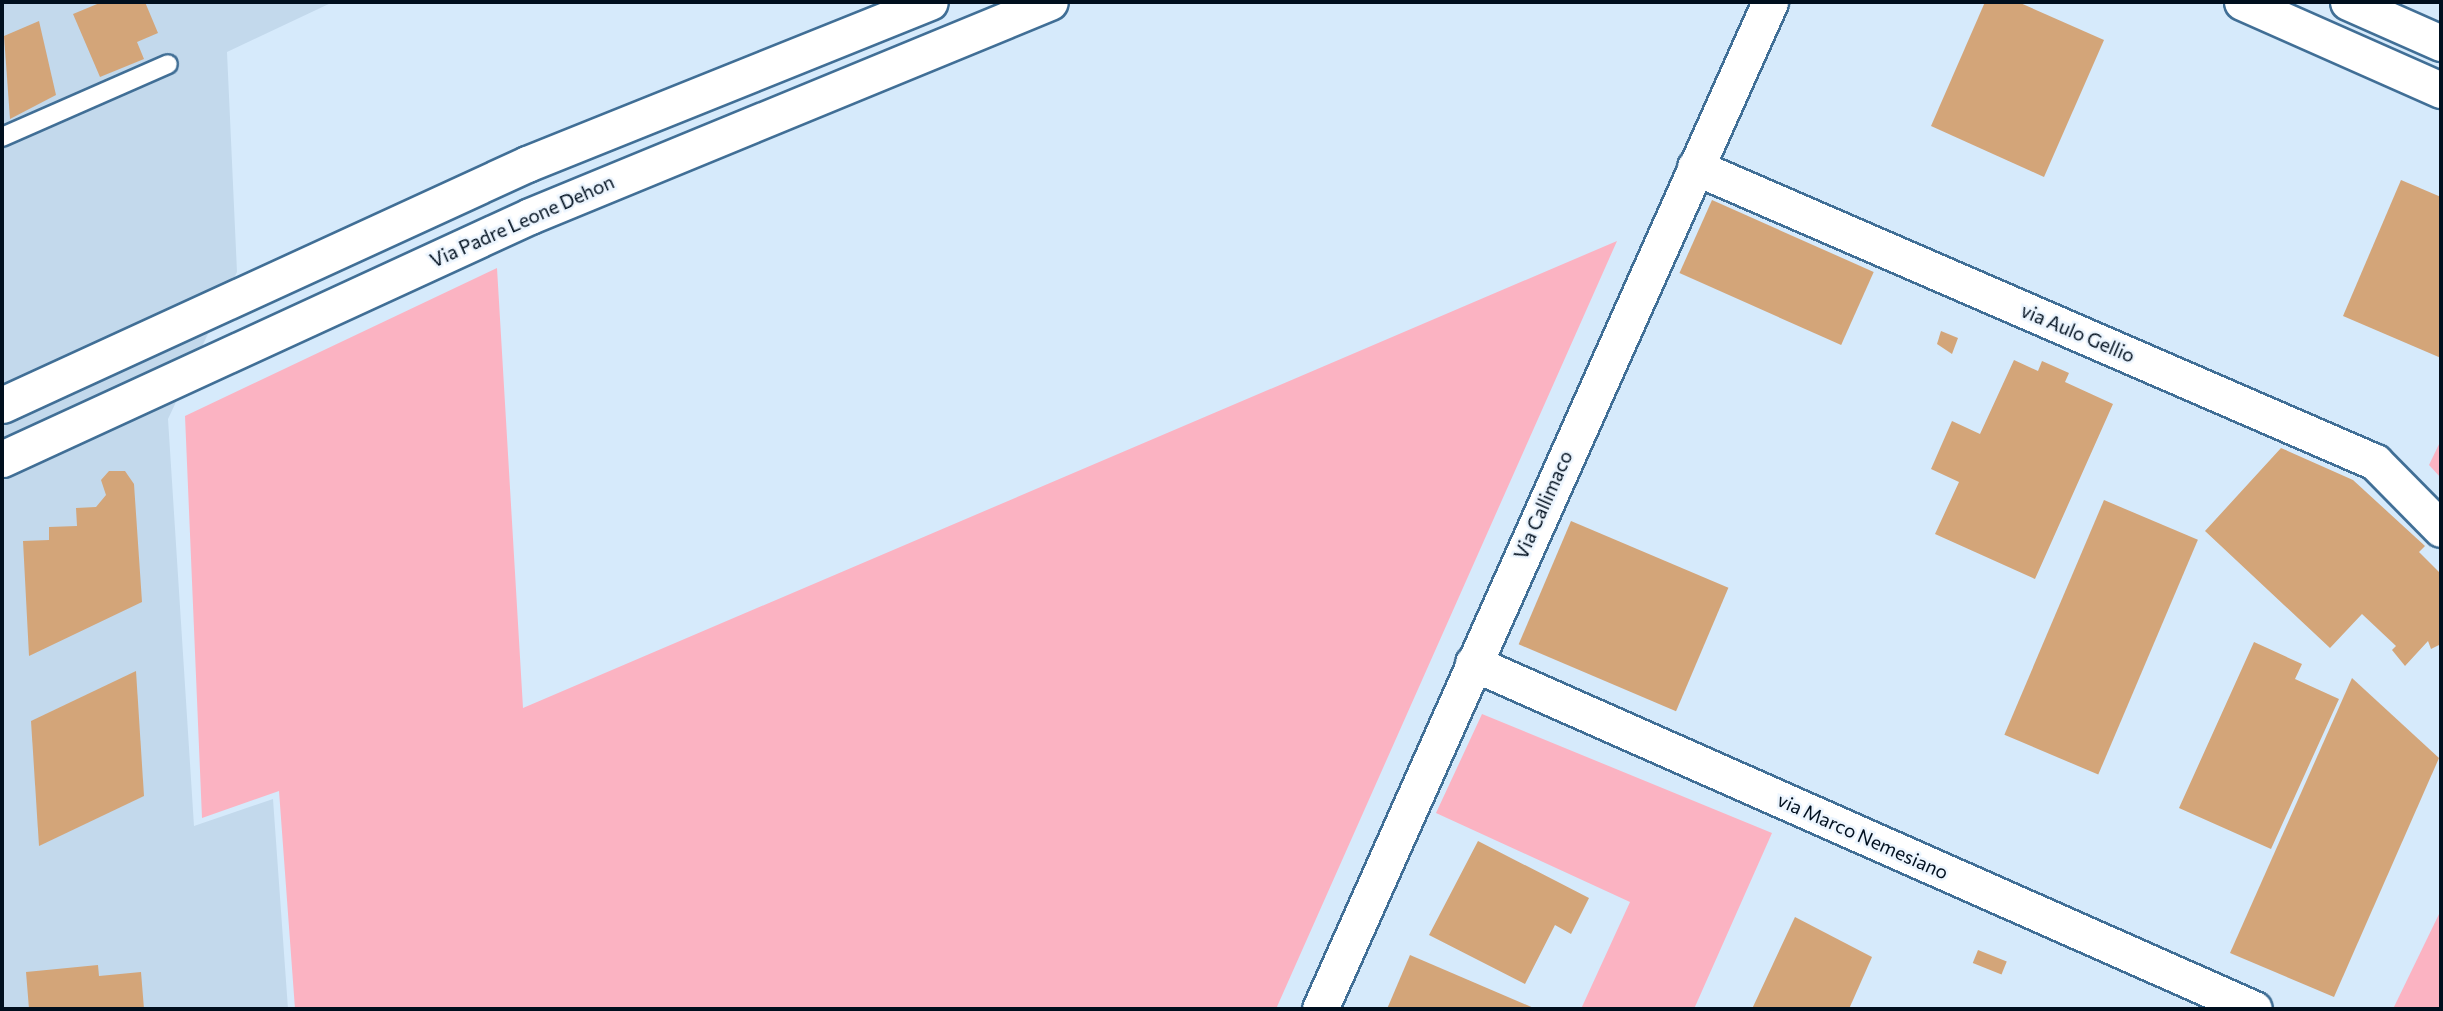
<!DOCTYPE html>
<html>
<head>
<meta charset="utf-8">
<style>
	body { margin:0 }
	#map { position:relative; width:2443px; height:1011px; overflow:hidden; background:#d6eafb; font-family:Commissioner,sans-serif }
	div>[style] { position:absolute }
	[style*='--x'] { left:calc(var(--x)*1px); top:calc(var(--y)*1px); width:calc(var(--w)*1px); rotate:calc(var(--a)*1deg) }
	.built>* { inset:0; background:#c3d9ec }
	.green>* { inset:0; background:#fbb3c2 }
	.building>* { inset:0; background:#d3a579; transform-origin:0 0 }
	.roads { filter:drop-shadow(2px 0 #416f96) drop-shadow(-2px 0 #416f96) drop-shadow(0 2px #416f96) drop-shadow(0 -2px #416f96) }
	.service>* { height:18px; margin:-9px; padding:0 9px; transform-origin:9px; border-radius:9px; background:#fff }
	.minor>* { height:35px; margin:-17.5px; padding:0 17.5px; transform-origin:17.5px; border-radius:17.5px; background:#fff }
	span { translate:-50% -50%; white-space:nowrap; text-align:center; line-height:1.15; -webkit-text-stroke:5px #ecf5fe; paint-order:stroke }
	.street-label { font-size:19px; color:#000f1e }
	.frame { position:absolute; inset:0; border:4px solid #000f1e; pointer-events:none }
</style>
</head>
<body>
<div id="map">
	<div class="built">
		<i style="clip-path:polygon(2px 2px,333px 2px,227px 52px,237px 272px,168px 419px,194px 826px,273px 799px,288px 1009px,2px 1009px)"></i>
	</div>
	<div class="green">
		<i style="clip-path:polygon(1617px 241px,1276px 1009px,295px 1009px,279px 791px,202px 818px,185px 416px,497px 268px,523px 708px)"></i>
		<i style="clip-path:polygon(2441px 440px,2441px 478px,2429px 465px)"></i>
		<i style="clip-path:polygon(1482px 714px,1772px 833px,1694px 1009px,1581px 1009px,1630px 902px,1436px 813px)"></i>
		<i style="clip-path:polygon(2441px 910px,2441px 1009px,2393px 1009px)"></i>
	</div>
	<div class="building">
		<i style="clip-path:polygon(102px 2px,145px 2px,158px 33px,137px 42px,144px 59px,100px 77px,73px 14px)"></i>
		<i style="clip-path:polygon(1985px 2px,2018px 2px,2104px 40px,2044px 177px,1931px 126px)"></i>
		<i style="clip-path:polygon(39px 21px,56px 95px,10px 119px,4px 36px)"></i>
		<i style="clip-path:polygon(2401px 180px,2441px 197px,2441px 358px,2343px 316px)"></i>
		<i style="left:1712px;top:200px;width:177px;height:80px;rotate:24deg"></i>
		<i style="clip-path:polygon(1941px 331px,1958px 338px,1952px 354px,1937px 344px)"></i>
		<i style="clip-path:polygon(2014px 360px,2038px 371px,2042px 361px,2069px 373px,2065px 382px,2113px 404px,2035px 579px,1935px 534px,1959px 482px,1931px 469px,1952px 421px,1980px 434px)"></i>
		<i style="clip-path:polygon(2281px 448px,2353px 480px,2425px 546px,2419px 552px,2441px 574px,2441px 644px,2431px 649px,2428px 641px,2405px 666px,2392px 650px,2396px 646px,2362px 614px,2330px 648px,2205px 531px)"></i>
		<i style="clip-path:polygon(109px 471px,125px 471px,134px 484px,142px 602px,29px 656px,23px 541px,49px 540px,49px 527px,77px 526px,76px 508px,96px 507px,106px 495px,101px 480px)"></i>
		<i style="left:2104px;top:500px;width:102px;height:255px;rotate:23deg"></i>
		<i style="left:1571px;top:521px;width:171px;height:134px;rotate:23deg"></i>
		<i style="clip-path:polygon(2254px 642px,2302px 664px,2295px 679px,2339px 699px,2271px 849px,2179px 808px)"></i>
		<i style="clip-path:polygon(136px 671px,144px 796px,39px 846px,31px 721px)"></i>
		<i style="clip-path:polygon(2352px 678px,2439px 758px,2334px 997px,2230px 953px)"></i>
		<i style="clip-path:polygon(1478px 841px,1589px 898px,1571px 934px,1555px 925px,1525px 984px,1429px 935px)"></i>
		<i style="clip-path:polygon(1795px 917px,1872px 957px,1849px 1009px,1752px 1009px)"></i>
		<i style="left:1978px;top:950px;width:31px;height:14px;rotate:22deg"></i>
		<i style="clip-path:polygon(1410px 955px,1536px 1009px,1387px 1009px)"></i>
		<i style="clip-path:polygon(98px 965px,99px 976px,141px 972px,144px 1009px,29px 1009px,26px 972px)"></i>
	</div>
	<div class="roads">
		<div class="service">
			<i style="--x:2;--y:137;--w:181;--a:-23.7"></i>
		</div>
		<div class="minor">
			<i style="--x:2242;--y:2;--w:218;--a:23.9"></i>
			<i style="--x:2348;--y:2;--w:102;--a:23.8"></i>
			<i style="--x:1695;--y:167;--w:741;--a:23.45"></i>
			<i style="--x:2375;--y:462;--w:94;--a:45.4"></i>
			<i style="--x:2;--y:405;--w:578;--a:-24.66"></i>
			<i style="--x:527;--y:164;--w:434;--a:-21.9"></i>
			<i style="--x:2;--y:459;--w:581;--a:-24.71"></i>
			<i style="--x:530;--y:216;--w:562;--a:-22.37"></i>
			<i style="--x:1473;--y:663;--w:854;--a:23.89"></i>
			<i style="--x:1320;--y:1009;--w:1103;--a:-65.92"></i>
		</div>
	</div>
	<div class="street-label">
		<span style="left:522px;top:221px;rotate:-24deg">Via Padre Leone Dehon</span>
		<span style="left:2078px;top:333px;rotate:23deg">via Aulo Gellio</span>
		<span style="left:1543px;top:505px;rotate:-66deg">Via Callimaco</span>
		<span style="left:1863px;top:836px;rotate:24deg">via Marco Nemesiano</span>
	</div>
	<div class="frame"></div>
</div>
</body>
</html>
